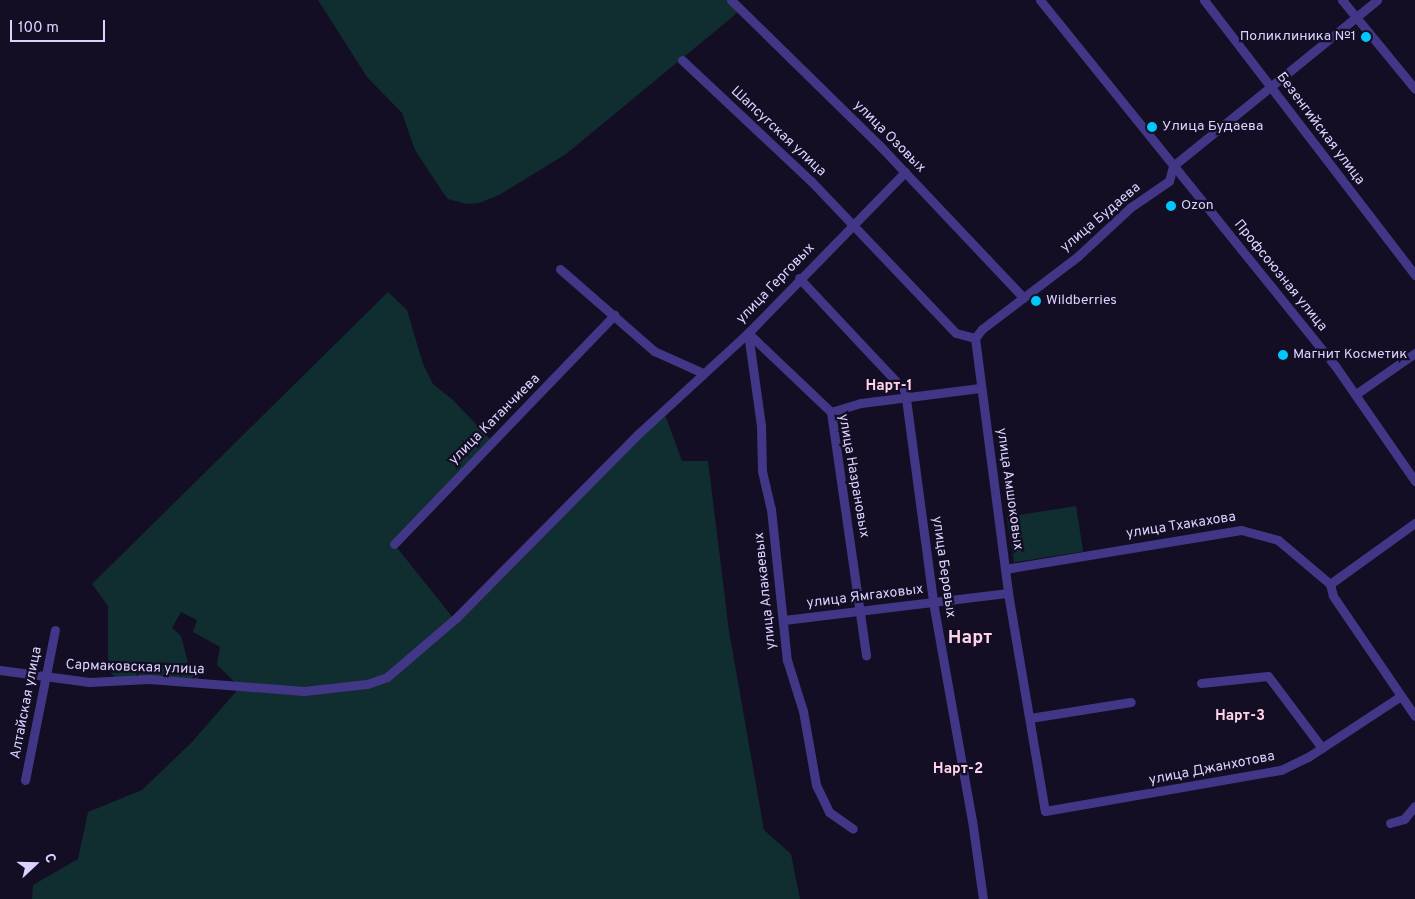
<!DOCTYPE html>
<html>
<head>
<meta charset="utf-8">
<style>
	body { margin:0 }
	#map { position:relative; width:1415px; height:899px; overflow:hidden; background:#140e25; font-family:Overpass,sans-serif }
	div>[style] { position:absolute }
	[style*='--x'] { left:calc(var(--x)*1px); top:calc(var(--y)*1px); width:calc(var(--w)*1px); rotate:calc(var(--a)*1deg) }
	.green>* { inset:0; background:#102d30; transform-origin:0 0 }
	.minor>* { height:9px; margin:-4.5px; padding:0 4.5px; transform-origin:4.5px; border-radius:4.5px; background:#423786 }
	.dots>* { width:14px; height:14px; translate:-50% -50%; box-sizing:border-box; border:2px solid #140e25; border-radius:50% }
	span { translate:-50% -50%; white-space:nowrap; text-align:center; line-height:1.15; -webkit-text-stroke:4.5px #140e25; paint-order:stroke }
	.poi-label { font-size:14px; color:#dcd2ff }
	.right { translate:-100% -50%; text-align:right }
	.left { translate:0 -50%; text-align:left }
	.street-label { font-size:14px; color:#dcd2ff }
	.neighbourhood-label { font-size:15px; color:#ffd4eb; font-weight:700 }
	.district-label { font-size:19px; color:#ffd4eb; font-weight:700 }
	.north { position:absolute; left:10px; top:839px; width:50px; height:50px; -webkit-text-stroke:4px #140e25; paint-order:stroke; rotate:69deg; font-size:14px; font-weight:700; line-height:20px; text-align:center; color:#dcd2ff }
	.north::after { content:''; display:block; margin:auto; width:18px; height:22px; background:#dcd2ff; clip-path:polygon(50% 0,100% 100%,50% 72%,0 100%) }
	.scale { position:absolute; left:10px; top:20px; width:95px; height:22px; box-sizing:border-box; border:2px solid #dcd2ff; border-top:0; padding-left:6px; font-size:15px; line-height:18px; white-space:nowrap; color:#dcd2ff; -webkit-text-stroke:4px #140e25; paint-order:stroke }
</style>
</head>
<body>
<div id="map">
	<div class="green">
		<i style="clip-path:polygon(318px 0,731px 0,742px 9px,566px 154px,499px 195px,479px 203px,466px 204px,448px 199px,444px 194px,415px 150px,402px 113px,367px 77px)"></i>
		<i style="clip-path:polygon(388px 292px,407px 310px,423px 364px,433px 384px,453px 400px,492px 441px,394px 544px,454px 619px,664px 412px,682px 461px,708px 461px,729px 631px,764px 830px,791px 854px,800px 899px,32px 899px,33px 885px,78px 859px,88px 812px,142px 790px,192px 742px,240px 687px,217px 665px,220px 647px,193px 632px,197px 620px,181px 612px,172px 628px,181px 636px,187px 659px,199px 679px,115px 677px,108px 670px,108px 606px,92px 584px)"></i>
		<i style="left:1076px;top:506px;width:46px;height:70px;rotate:81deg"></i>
	</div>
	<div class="minor">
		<i style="--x:731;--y:0;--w:210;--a:44.4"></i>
		<i style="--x:881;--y:147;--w:207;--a:46.6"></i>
		<i style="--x:1040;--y:0;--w:471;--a:51.1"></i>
		<i style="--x:1336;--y:367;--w:139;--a:55.3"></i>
		<i style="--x:1204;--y:0;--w:347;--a:52.5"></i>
		<i style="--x:1342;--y:0;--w:115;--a:50.6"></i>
		<i style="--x:682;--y:60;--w:177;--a:43.2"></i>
		<i style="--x:811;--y:181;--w:210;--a:46.4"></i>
		<i style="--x:956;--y:333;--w:20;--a:15"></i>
		<i style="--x:560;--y:269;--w:125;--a:41.1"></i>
		<i style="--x:654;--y:351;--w:54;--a:24.2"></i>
		<i style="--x:799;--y:278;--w:155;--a:46.8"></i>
		<i style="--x:905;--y:391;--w:213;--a:82.4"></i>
		<i style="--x:933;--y:602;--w:221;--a:79.9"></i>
		<i style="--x:972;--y:820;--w:80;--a:82.1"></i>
		<i style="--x:748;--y:333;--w:93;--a:82"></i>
		<i style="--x:761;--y:425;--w:46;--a:88.8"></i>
		<i style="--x:762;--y:471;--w:39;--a:77"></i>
		<i style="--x:771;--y:509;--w:152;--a:84"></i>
		<i style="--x:787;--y:660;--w:53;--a:72.6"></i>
		<i style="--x:803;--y:711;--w:75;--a:80"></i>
		<i style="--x:816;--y:785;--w:30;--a:64"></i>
		<i style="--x:829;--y:812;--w:29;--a:35"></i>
		<i style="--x:748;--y:333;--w:115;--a:43.6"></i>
		<i style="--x:831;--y:412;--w:246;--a:81.8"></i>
		<i style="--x:975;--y:338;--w:257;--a:82.6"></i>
		<i style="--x:1008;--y:593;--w:221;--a:80.4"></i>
		<i style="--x:1045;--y:811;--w:240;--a:-9.9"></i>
		<i style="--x:1281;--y:770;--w:30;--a:-26"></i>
		<i style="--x:1308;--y:757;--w:111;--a:-33.3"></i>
		<i style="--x:975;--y:338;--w:11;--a:-52"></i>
		<i style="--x:982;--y:329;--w:121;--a:-37.2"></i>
		<i style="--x:1078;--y:256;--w:72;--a:-42.8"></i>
		<i style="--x:1131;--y:207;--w:46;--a:-34.4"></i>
		<i style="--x:1169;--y:181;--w:16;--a:-75"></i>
		<i style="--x:1173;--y:166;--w:263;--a:-39.1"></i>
		<i style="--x:1356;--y:394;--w:72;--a:-34.8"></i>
		<i style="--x:831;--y:412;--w:31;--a:-17"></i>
		<i style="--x:861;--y:403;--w:120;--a:-7.2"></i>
		<i style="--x:394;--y:544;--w:318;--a:-46.1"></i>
		<i style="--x:1005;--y:569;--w:239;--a:-9.4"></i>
		<i style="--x:1241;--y:530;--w:38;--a:15"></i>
		<i style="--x:1278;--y:540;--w:68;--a:40.2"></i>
		<i style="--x:1330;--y:584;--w:12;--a:76"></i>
		<i style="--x:1333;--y:596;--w:145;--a:55.7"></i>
		<i style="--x:1330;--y:584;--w:105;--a:-35.7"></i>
		<i style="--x:784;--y:620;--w:226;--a:-6.9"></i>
		<i style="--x:0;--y:670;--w:90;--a:7.7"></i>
		<i style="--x:89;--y:682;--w:60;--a:-2.9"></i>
		<i style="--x:149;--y:679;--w:155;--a:4.4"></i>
		<i style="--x:304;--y:691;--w:63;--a:-6.3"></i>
		<i style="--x:367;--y:684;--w:21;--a:-19"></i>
		<i style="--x:387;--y:677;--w:89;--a:-40.5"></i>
		<i style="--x:455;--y:619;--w:259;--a:-45.3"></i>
		<i style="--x:637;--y:435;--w:151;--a:-42.6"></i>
		<i style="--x:748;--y:333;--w:225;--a:-45.7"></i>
		<i style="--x:1201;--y:683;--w:67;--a:-6"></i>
		<i style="--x:1268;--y:676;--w:90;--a:53.1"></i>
		<i style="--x:1030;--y:718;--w:102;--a:-9"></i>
		<i style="--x:25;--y:780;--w:153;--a:-78.7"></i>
		<i style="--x:1390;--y:823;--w:15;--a:-16"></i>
		<i style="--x:1404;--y:819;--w:17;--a:-50"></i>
	</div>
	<div class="dots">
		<i style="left:1366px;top:37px;background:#00c8fd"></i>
		<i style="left:1152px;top:127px;background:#00c8fd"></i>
		<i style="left:1171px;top:206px;background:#00c8fd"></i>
		<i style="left:1036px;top:301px;background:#00c8fd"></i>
		<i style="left:1283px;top:355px;background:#00c8fd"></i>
	</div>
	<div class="poi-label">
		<span class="right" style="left:1356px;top:37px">Поликлиника №1</span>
		<span class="left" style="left:1162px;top:127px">Улица Будаева</span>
		<span class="left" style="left:1181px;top:206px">Ozon</span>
		<span class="left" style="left:1046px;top:301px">Wildberries</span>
		<span class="left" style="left:1293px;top:355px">Магнит Косметик</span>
	</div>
	<div class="street-label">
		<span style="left:1320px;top:129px;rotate:53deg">Безенгийская улица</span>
		<span style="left:778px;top:132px;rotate:43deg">Шапсугская улица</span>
		<span style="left:889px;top:137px;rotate:45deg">улица Озовых</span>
		<span style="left:1101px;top:218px;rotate:-40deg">улица Будаева</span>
		<span style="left:1280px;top:276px;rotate:51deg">Профсоюзная улица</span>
		<span style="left:776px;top:284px;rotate:-46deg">улица Герговых</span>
		<span style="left:495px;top:420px;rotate:-45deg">улица Катанчиева</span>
		<span style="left:853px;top:476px;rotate:80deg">улица Назрановых</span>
		<span style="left:1009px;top:489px;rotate:82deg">улица Амшоковых</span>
		<span style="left:1181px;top:526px;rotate:-9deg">улица Тхакахова</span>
		<span style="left:943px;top:567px;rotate:82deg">улица Беровых</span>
		<span style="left:766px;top:591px;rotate:-96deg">улица Алакаевых</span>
		<span style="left:865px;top:597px;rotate:-7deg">улица Ямгаховых</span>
		<span style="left:135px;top:668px;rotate:2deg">Сармаковская улица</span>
		<span style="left:27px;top:703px;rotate:-79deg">Алтайская улица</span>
		<span style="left:1212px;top:769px;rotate:-11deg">улица Джанхотова</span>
	</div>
	<div class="neighbourhood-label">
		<span style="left:889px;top:387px">Нарт-1</span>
		<span style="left:1240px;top:717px">Нарт-3</span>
		<span style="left:958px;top:770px">Нарт-2</span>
	</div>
	<div class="district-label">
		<span style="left:970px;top:639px">Нарт</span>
	</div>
	<div class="north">С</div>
	<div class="scale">100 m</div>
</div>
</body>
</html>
